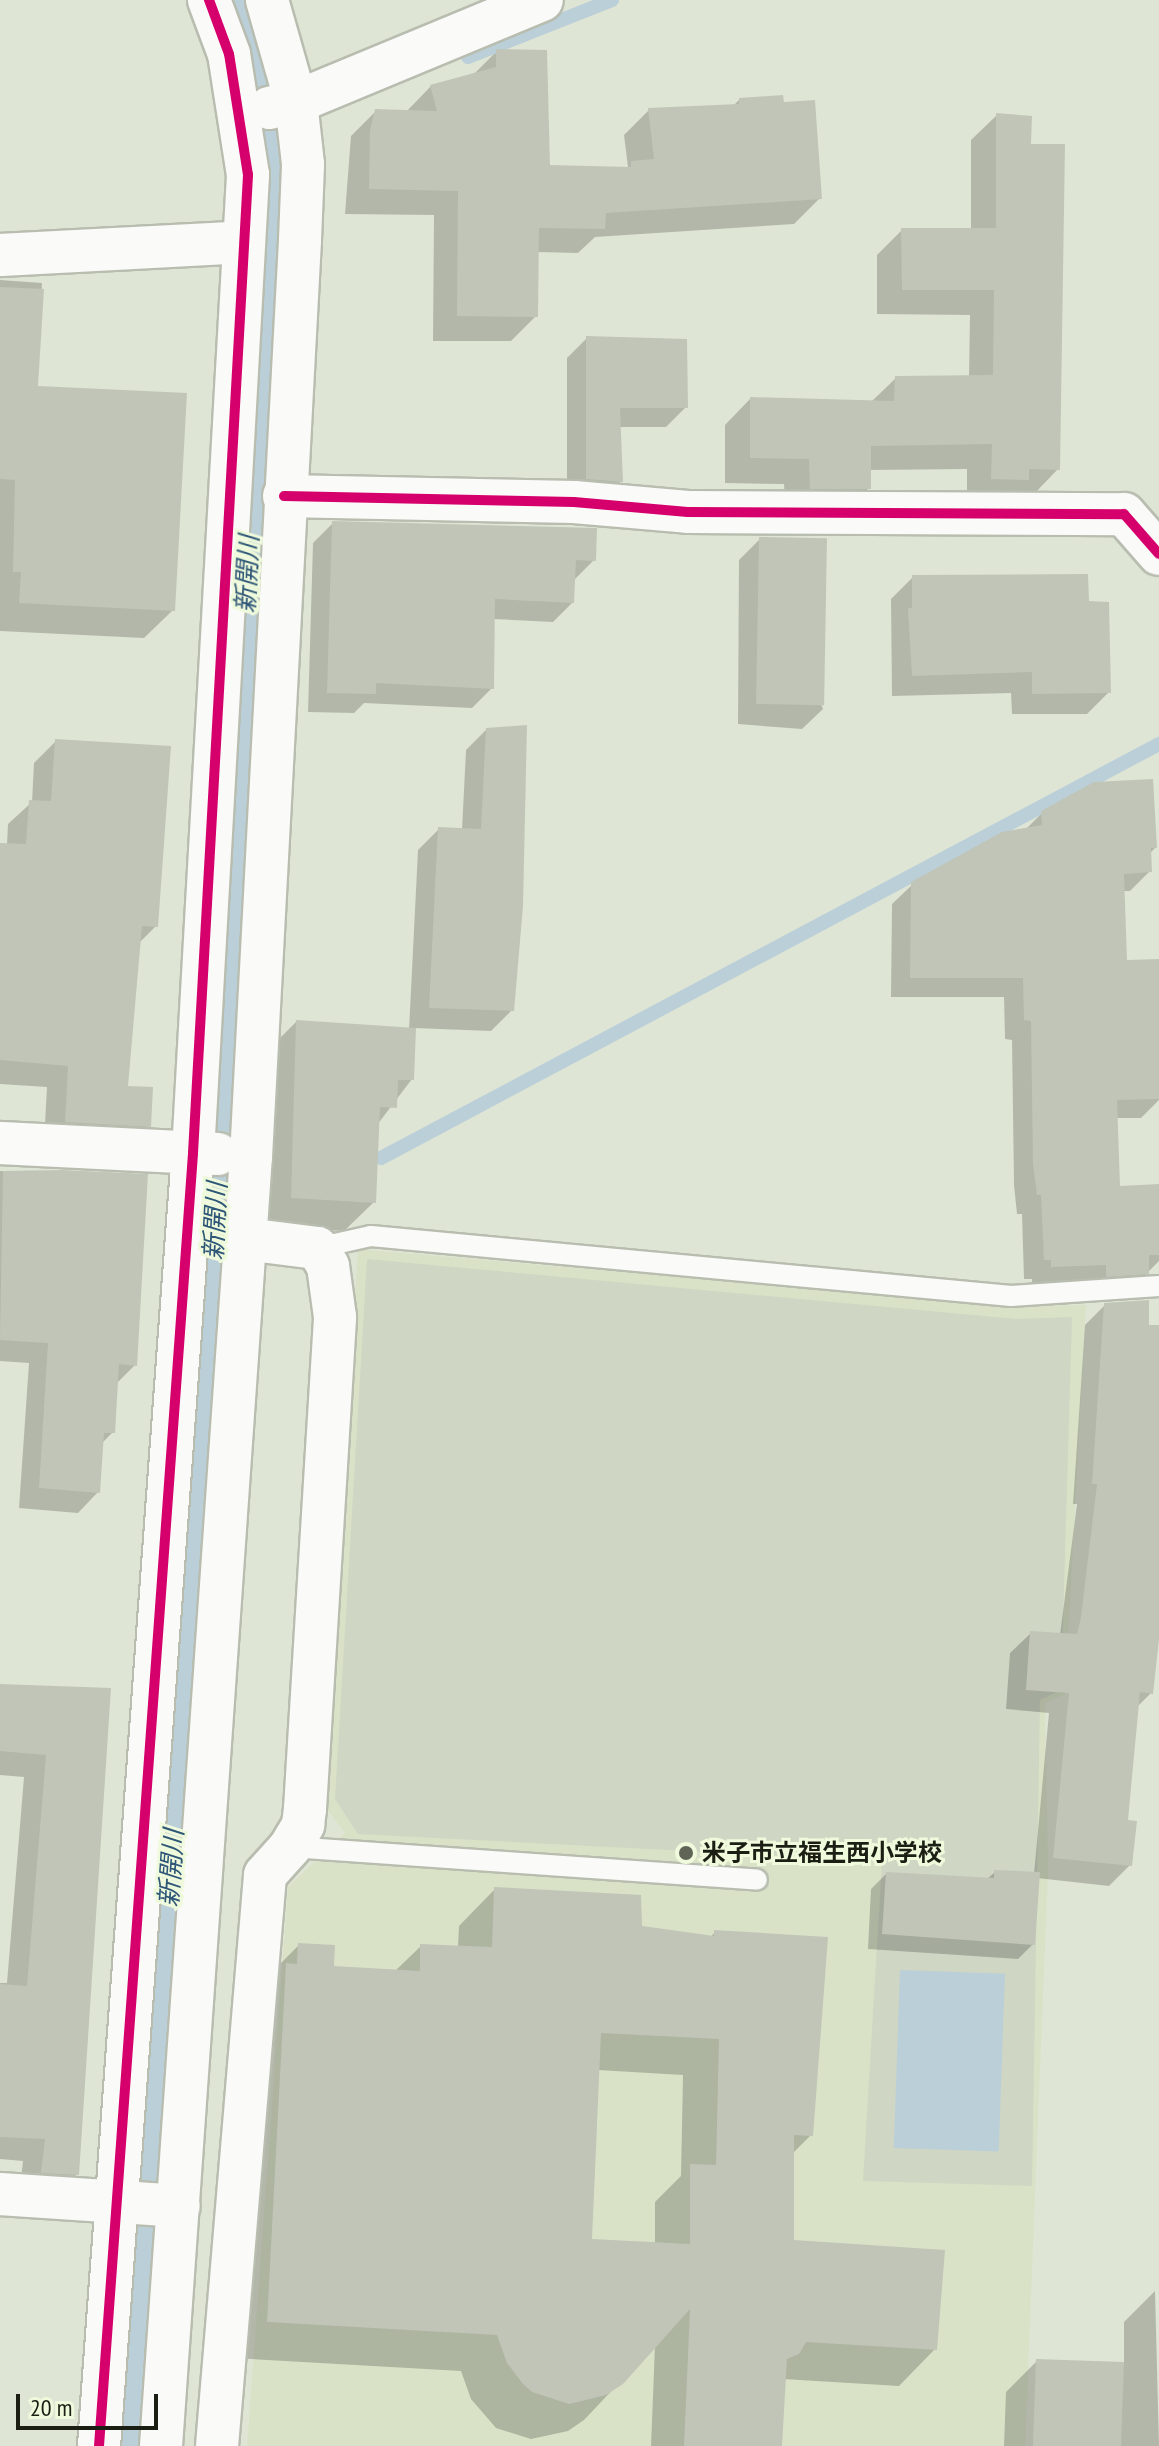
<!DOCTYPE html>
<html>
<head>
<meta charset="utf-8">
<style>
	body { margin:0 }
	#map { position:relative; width:1159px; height:2446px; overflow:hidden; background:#dfe5d5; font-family:"PT Sans Narrow","Noto Sans JP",sans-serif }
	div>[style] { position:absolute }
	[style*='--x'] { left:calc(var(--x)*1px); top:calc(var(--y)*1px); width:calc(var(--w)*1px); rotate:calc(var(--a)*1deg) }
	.built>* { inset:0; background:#d9e2c7 }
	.green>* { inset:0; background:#cfd6c3 }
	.water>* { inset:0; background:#bbcfd9; transform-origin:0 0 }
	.shadow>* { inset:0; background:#0003 }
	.stream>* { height:14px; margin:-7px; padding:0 7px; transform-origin:7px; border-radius:7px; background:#bbcfd9 }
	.building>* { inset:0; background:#c0c5b8; transform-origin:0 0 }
	.roads { filter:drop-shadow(2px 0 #b8bdb0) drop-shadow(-2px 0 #b8bdb0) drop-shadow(0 2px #b8bdb0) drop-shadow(0 -2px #b8bdb0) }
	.service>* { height:20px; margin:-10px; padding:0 10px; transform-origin:10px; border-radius:10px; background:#fafbf9 }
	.minor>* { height:42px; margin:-21px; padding:0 21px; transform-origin:21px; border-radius:21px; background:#fafbf9 }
	.cycleway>* { height:10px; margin:-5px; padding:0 5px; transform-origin:5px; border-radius:5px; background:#d6006c }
	.dots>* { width:22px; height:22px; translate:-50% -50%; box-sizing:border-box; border:4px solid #eff9db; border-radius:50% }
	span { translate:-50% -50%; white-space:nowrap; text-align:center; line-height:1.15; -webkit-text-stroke:6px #eff9db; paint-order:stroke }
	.poi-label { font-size:24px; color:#1a1e13; font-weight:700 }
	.left { translate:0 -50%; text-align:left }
	.water-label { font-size:26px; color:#2d5677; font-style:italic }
	.scale { position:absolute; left:16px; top:2394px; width:142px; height:36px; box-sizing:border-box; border:4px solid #1a1e13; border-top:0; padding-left:10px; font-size:24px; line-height:28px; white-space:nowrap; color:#1a1e13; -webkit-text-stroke:6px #eff9db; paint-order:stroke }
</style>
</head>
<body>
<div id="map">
	<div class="built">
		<i style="clip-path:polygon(358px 1249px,1008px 1306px,1086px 1305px,1065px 1694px,1045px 1703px,1048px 1872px,1025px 2446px,247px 2446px,288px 1887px,345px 1833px,323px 1804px)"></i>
	</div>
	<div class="green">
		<i style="clip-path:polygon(367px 1259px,1017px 1319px,1072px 1317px,1061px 1690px,1040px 1700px,1032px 2186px,863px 2181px,882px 1861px,358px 1834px,335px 1799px)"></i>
	</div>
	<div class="water">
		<i style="clip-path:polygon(221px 0,252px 0,287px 160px,246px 956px,144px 2446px,118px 2446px,259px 165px)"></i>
		<i style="left:900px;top:1970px;width:105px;height:178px;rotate:2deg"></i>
	</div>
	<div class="shadow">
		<i style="clip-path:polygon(497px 51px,548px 167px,628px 167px,624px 135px,649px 110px,733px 106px,739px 100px,819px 199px,794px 224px,595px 237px,578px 253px,537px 252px,536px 316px,511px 341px,433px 341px,434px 215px,345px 214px,351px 136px,376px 111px,406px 112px,431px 86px,473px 75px)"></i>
		<i style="clip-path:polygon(997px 115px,1029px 146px,1058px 469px,1033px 495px,967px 503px,967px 469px,869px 470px,869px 488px,843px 513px,786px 513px,784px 484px,725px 483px,725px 425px,750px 399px,871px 402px,896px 378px,969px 377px,970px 315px,877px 314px,877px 255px,902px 230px,971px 230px,971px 140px)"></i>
		<i style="clip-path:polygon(0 280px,42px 283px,36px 388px,173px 610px,144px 638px,0 631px)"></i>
		<i style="clip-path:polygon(587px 338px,686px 407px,666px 427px,618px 427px,621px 481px,601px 502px,567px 499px,567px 358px)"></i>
		<i style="clip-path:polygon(333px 523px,594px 560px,573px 581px,572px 603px,553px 622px,493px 619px,492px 688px,472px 708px,364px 703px,354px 713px,308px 712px,313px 543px)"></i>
		<i style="clip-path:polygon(760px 539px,823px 709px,802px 729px,738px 724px,739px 560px)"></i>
		<i style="clip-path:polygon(913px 577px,1087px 603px,1109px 692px,1087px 714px,1012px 714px,1011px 693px,892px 696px,891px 599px)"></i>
		<i style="clip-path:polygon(486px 730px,512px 1010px,491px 1031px,414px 1028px,412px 1079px,377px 1125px,374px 1202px,344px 1231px,263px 1226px,267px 1051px,296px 1022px,409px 1030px,418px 850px,439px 829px,462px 830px,466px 750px)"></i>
		<i style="clip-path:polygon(55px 742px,156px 926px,139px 943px,126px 1088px,149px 1126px,127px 1147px,44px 1143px,47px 1087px,0 1084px,0 845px,7px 845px,8px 824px,32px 802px,34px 763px)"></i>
		<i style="clip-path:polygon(1042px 813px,1155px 848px,1149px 854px,1150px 871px,1130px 891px,1123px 891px,1126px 962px,1159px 961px,1159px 1100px,1141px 1118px,1116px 1118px,1118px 1188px,1159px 1186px,1159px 1261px,1127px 1293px,1032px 1286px,1032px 1279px,1024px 1279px,1022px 1214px,1017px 1214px,1014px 1185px,1012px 1040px,1005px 1039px,1004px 997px,891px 997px,892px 904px,913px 884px,1025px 830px)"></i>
		<i style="clip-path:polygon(0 1171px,146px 1176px,135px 1365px,116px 1384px,113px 1432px,101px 1444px,98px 1492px,78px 1513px,19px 1508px,29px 1363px,0 1361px)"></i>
		<i style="clip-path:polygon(1105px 1305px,1147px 1327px,1159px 1327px,1159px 1630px,1151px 1693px,1136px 1708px,1126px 1821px,1130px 1865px,1109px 1886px,1037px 1878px,1033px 1944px,1018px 1959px,868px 1949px,871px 1889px,886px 1874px,987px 1879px,995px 1872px,1034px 1874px,1049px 1713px,1006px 1709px,1010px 1653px,1031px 1633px,1060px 1635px,1077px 1504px,1073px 1504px,1085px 1325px)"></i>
		<i style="clip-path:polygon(0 1685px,109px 1690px,77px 2174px,54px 2197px,19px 2195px,23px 2161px,0 2159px,0 1983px,7px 1983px,24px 1777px,0 1775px)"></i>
		<i style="clip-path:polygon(evenodd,495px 1889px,640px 1927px,710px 1938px,715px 1932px,811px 2135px,792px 2154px,792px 2242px,935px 2349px,899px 2386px,783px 2379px,778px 2446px,651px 2446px,655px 2345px,584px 2420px,568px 2431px,531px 2439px,496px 2428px,471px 2399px,461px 2371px,232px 2358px,263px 1981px,299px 1945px,332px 1968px,395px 1971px,421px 1946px,458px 1947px,459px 1926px,495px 1889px,598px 2070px,683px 2075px,681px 2176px,655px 2202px,655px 2244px,590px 2241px,598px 2070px)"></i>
		<i style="clip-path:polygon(1155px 2291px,1159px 2446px,1004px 2446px,1006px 2392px,1037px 2361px,1124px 2364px,1124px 2322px)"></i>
	</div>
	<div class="stream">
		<i style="--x:468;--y:57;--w:155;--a:-21.6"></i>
		<i style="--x:381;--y:1158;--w:881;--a:-28.02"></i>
	</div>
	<div class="building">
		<i style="clip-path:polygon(496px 49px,547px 50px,550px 165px,631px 167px,631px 161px,654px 159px,648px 108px,739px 104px,739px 98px,783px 95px,784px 102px,815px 100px,822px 199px,606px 213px,605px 229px,539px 228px,538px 317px,457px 316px,458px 191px,369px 189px,370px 131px,375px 109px,437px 111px,430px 85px,496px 67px)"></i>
		<i style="clip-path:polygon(996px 113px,1032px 116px,1031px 144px,1065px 144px,1060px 470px,1029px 469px,1029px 480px,991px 479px,992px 444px,871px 446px,871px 489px,810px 489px,809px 459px,750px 458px,750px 397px,894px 401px,895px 376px,993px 375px,994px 290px,902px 290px,901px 228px,996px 228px)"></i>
		<i style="clip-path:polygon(0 287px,44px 289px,38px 386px,187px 393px,175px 611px,19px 603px,21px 572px,13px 572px,15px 480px,0 479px)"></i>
		<i style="clip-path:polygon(586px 336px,687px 339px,688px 408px,620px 408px,623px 482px,586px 479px)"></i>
		<i style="clip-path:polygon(332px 521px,597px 528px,596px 561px,576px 560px,574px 603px,495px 599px,494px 689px,376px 683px,376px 694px,327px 693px)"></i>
		<i style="left:759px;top:537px;width:68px;height:167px;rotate:1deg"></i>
		<i style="clip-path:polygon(1088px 574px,1089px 601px,1109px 602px,1111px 693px,1032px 694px,1032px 672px,912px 676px,908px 608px,912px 608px,912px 575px)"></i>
		<i style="clip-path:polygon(527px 725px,523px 906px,514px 1011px,429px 1008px,438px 827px,481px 829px,486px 728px)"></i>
		<i style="clip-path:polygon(55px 739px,171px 746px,158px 927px,142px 926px,128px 1086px,153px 1087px,151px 1127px,65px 1122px,68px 1066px,0 1060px,0 843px,26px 844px,29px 800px,51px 801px)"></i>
		<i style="clip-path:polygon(1153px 779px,1157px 848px,1151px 848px,1152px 872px,1124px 874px,1127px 960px,1159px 959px,1159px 1099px,1117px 1100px,1120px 1186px,1159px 1184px,1159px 1255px,1149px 1255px,1149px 1274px,1106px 1277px,1106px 1265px,1051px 1267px,1051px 1260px,1044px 1260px,1041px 1195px,1037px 1195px,1033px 1164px,1031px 1021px,1024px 1020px,1023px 978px,910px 978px,911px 882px,1002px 832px,1042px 825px,1041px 811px,1094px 782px)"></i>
		<i style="clip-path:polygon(296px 1020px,416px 1028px,414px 1080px,398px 1080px,397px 1108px,380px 1107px,376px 1203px,291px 1198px)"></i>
		<i style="clip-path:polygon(62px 1170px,148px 1174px,137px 1366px,119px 1364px,115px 1433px,104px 1433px,100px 1493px,39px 1488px,48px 1343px,0 1340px,3px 1171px)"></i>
		<i style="clip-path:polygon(1149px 1300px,1149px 1325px,1159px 1325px,1159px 1639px,1153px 1694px,1140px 1692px,1128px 1820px,1137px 1821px,1132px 1866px,1053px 1858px,1069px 1693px,1026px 1690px,1030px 1631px,1077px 1634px,1081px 1617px,1097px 1484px,1092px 1484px,1104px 1303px)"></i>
		<i style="clip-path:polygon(0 1684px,111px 1688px,79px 2175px,41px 2173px,45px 2139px,0 2137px,0 1984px,27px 1986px,46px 1755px,0 1751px)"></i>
		<i style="clip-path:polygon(994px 1870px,1040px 1872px,1035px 1945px,882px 1934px,886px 1872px,994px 1878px)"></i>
		<i style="clip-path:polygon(evenodd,494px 1887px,641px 1895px,642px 1926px,714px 1936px,714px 1930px,828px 1937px,813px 2136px,794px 2135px,794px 2240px,945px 2250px,937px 2350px,806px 2342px,799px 2354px,787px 2359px,782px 2446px,684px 2446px,690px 2309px,623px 2384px,606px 2395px,569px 2404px,532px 2392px,523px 2384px,507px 2363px,497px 2335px,267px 2322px,286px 1963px,297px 1964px,298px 1943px,335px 1945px,334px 1966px,420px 1971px,420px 1944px,492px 1947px,494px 1887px,601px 2033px,719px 2039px,716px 2165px,690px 2164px,690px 2244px,592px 2239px,601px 2033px)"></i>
		<i style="left:1036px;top:2359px;width:88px;height:87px;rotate:2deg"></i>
	</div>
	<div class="roads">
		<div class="service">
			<i style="--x:317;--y:1248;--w:55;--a:-12.5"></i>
			<i style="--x:371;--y:1236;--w:643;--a:5.36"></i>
			<i style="--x:1011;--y:1296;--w:148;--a:-3.9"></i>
			<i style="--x:290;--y:1847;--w:468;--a:4"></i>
		</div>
		<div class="minor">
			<i style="--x:269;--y:108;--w:28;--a:-13"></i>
			<i style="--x:296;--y:102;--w:266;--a:-22.5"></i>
			<i style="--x:0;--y:255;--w:244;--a:-3"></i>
			<i style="--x:284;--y:496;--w:290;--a:1.2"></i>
			<i style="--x:574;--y:502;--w:114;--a:5"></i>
			<i style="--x:688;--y:512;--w:436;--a:0.3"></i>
			<i style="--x:1124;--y:514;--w:53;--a:48.8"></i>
			<i style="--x:0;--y:1143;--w:218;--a:2.9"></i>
			<i style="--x:0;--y:2194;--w:179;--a:3.8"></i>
			<i style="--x:99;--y:2446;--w:1296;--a:-85.84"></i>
			<i style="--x:193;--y:1153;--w:980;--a:-86.78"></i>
			<i style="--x:248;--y:175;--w:122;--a:-98.9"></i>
			<i style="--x:229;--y:54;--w:58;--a:-110.3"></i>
			<i style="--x:161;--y:2446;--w:1292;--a:-86.01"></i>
			<i style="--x:251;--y:1157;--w:918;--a:-86.94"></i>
			<i style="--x:300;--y:240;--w:76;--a:-87.7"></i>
			<i style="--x:303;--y:164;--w:62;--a:-96.4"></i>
			<i style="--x:296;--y:102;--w:106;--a:-105.9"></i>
			<i style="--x:217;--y:2446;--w:573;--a:-85.19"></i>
			<i style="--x:265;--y:1875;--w:38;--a:-48"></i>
			<i style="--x:290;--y:1847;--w:26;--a:-59"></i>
			<i style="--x:303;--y:1825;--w:16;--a:-83"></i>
			<i style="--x:305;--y:1809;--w:493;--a:-86.5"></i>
			<i style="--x:335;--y:1317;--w:51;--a:-97.8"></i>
			<i style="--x:328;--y:1266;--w:21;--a:-121"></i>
			<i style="--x:317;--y:1248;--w:72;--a:-172.8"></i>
		</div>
	</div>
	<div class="cycleway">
		<i style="--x:284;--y:496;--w:290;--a:1.2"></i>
		<i style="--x:574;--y:502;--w:114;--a:5"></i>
		<i style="--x:688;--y:512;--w:436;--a:0.3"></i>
		<i style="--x:1124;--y:514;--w:53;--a:48.8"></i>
		<i style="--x:99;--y:2446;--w:1296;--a:-85.84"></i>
		<i style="--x:193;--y:1153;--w:980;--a:-86.78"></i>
		<i style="--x:248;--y:175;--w:122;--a:-98.9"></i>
		<i style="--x:229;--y:54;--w:58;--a:-110.3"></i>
	</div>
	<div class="dots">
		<i style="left:686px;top:1853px;background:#5f6457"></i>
	</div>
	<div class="poi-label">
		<span class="left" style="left:702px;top:1853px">米子市立福生西小学校</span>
	</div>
	<div class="water-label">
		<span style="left:247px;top:574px;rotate:-87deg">新開川</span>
		<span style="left:215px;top:1221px;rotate:-87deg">新開川</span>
		<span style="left:171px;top:1868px;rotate:-86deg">新開川</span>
	</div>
	<div class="scale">20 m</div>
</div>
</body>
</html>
